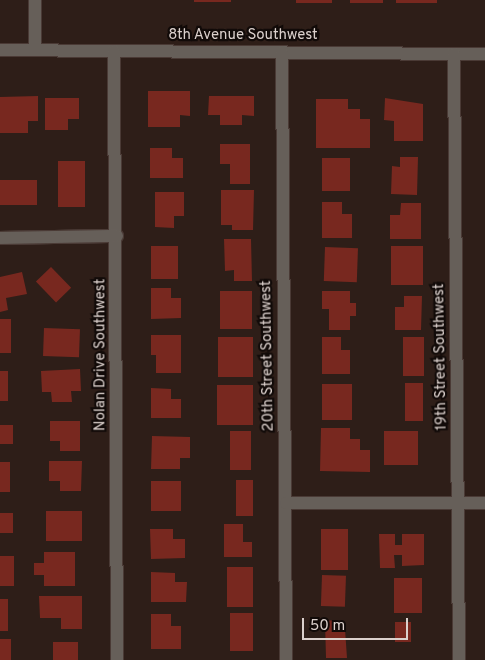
<!DOCTYPE html>
<html>
<head>
<meta charset="utf-8">
<style>
	body { margin:0 }
	#map { position:relative; width:485px; height:660px; overflow:hidden; background:#2e1e18; font-family:Overpass,sans-serif }
	div>[style] { position:absolute }
	[style*='--x'] { left:calc(var(--x)*1px); top:calc(var(--y)*1px); width:calc(var(--w)*1px); rotate:calc(var(--a)*1deg) }
	.building>* { inset:0; background:#78281f; transform-origin:0 0 }
	.roads { filter:drop-shadow(1px 0 #4a3a35) drop-shadow(-1px 0 #4a3a35) drop-shadow(0 1px #4a3a35) drop-shadow(0 -1px #4a3a35) }
	.minor>* { height:12px; margin:-6px; padding:0 6px; transform-origin:6px; border-radius:6px; background:#665f59 }
	span { translate:-50% -50%; white-space:nowrap; text-align:center; line-height:1.15; -webkit-text-stroke:4.5px #110a08; paint-order:stroke }
	.street-label { font-size:15px; color:#dbd0cc }
	.scale { position:absolute; left:302px; top:618px; width:106px; height:22px; box-sizing:border-box; border:2px solid #dbd0cc; border-top:0; padding-left:6px; font-size:15px; line-height:18px; white-space:nowrap; color:#dbd0cc; -webkit-text-stroke:4px #110a08; paint-order:stroke }
</style>
</head>
<body>
<div id="map">
	<div class="building">
		<i style="left:194px;top:0;width:37px;height:2px"></i>
		<i style="left:296px;top:0;width:36px;height:3px"></i>
		<i style="left:350px;top:0;width:33px;height:3px"></i>
		<i style="left:396px;top:0;width:41px;height:3px"></i>
		<i style="clip-path:polygon(148px 91px,190px 91px,190px 116px,180px 115px,180px 127px,148px 127px)"></i>
		<i style="clip-path:polygon(38px 96px,38px 121px,28px 121px,28px 133px,0 133px,0 97px)"></i>
		<i style="clip-path:polygon(209px 96px,254px 96px,254px 116px,242px 115px,242px 125px,220px 125px,220px 115px,208px 115px)"></i>
		<i style="clip-path:polygon(45px 98px,79px 98px,79px 119px,68px 119px,68px 130px,45px 130px)"></i>
		<i style="clip-path:polygon(385px 98px,423px 104px,423px 141px,394px 141px,394px 121px,384px 120px)"></i>
		<i style="clip-path:polygon(316px 99px,348px 99px,348px 109px,360px 109px,360px 119px,370px 119px,370px 148px,316px 148px)"></i>
		<i style="clip-path:polygon(220px 144px,250px 144px,250px 184px,230px 184px,230px 164px,220px 164px)"></i>
		<i style="clip-path:polygon(150px 148px,172px 148px,172px 158px,183px 158px,183px 178px,150px 178px)"></i>
		<i style="clip-path:polygon(400px 157px,418px 157px,417px 195px,391px 194px,392px 166px,400px 167px)"></i>
		<i style="left:322px;top:158px;width:28px;height:33px"></i>
		<i style="left:58px;top:161px;width:27px;height:46px"></i>
		<i style="left:0;top:180px;width:37px;height:25px"></i>
		<i style="clip-path:polygon(221px 190px,254px 190px,253px 230px,232px 230px,232px 225px,221px 225px)"></i>
		<i style="clip-path:polygon(155px 192px,184px 192px,184px 216px,174px 216px,174px 228px,155px 227px)"></i>
		<i style="clip-path:polygon(322px 202px,342px 202px,342px 214px,352px 214px,352px 238px,322px 238px)"></i>
		<i style="clip-path:polygon(401px 203px,421px 203px,421px 239px,390px 239px,390px 215px,400px 215px)"></i>
		<i style="clip-path:polygon(224px 239px,251px 239px,252px 281px,234px 281px,234px 270px,225px 271px)"></i>
		<i style="left:151px;top:246px;width:27px;height:33px"></i>
		<i style="left:391px;top:246px;width:32px;height:39px"></i>
		<i style="left:325px;top:247px;width:33px;height:34px;rotate:2deg"></i>
		<i style="left:51px;top:267px;width:29px;height:21px;rotate:46deg"></i>
		<i style="clip-path:polygon(22px 272px,27px 294px,6px 298px,8px 310px,0 312px,0 277px)"></i>
		<i style="clip-path:polygon(151px 288px,171px 288px,171px 298px,181px 298px,181px 318px,151px 319px)"></i>
		<i style="left:220px;top:291px;width:32px;height:38px"></i>
		<i style="clip-path:polygon(322px 291px,350px 291px,350px 303px,356px 303px,356px 316px,350px 316px,350px 330px,329px 330px,329px 309px,322px 309px)"></i>
		<i style="clip-path:polygon(404px 296px,422px 296px,421px 330px,395px 330px,395px 307px,404px 307px)"></i>
		<i style="left:0;top:319px;width:11px;height:34px"></i>
		<i style="left:44px;top:328px;width:36px;height:28px;rotate:2deg"></i>
		<i style="clip-path:polygon(151px 335px,181px 335px,181px 373px,156px 373px,156px 355px,151px 355px)"></i>
		<i style="left:218px;top:337px;width:35px;height:40px"></i>
		<i style="clip-path:polygon(322px 337px,341px 337px,341px 350px,350px 350px,350px 374px,322px 374px)"></i>
		<i style="left:403px;top:337px;width:21px;height:39px"></i>
		<i style="clip-path:polygon(80px 369px,81px 391px,71px 391px,72px 402px,52px 402px,51px 392px,42px 392px,41px 371px)"></i>
		<i style="left:0;top:371px;width:8px;height:30px"></i>
		<i style="left:405px;top:383px;width:18px;height:38px"></i>
		<i style="left:322px;top:384px;width:30px;height:36px"></i>
		<i style="left:217px;top:385px;width:36px;height:40px"></i>
		<i style="clip-path:polygon(151px 388px,171px 389px,171px 399px,181px 399px,181px 418px,151px 418px)"></i>
		<i style="clip-path:polygon(50px 421px,80px 421px,80px 451px,60px 451px,60px 441px,50px 441px)"></i>
		<i style="left:0;top:425px;width:13px;height:19px"></i>
		<i style="clip-path:polygon(321px 428px,350px 428px,350px 439px,360px 439px,360px 450px,370px 450px,370px 472px,320px 471px)"></i>
		<i style="left:230px;top:431px;width:21px;height:39px"></i>
		<i style="left:384px;top:431px;width:34px;height:34px"></i>
		<i style="clip-path:polygon(152px 436px,190px 437px,190px 458px,180px 458px,180px 469px,151px 469px)"></i>
		<i style="clip-path:polygon(49px 461px,82px 461px,81px 491px,60px 491px,60px 481px,49px 481px)"></i>
		<i style="left:0;top:462px;width:10px;height:30px"></i>
		<i style="left:236px;top:480px;width:17px;height:36px"></i>
		<i style="left:151px;top:481px;width:30px;height:30px"></i>
		<i style="left:46px;top:511px;width:36px;height:30px"></i>
		<i style="left:13px;top:513px;width:20px;height:13px;rotate:90deg"></i>
		<i style="clip-path:polygon(224px 524px,243px 524px,243px 542px,252px 542px,252px 557px,224px 557px)"></i>
		<i style="clip-path:polygon(150px 529px,173px 529px,173px 539px,185px 539px,185px 558px,151px 559px)"></i>
		<i style="left:321px;top:529px;width:27px;height:41px"></i>
		<i style="clip-path:polygon(379px 534px,395px 534px,395px 545px,402px 545px,402px 534px,424px 534px,424px 565px,402px 566px,402px 555px,394px 555px,395px 568px,380px 568px)"></i>
		<i style="clip-path:polygon(44px 552px,75px 552px,75px 586px,44px 586px,44px 575px,34px 575px,34px 563px,44px 563px)"></i>
		<i style="left:0;top:556px;width:14px;height:30px"></i>
		<i style="left:227px;top:567px;width:26px;height:40px"></i>
		<i style="clip-path:polygon(151px 572px,175px 573px,175px 582px,187px 582px,186px 602px,151px 602px)"></i>
		<i style="left:322px;top:575px;width:24px;height:31px;rotate:2deg"></i>
		<i style="left:394px;top:578px;width:28px;height:35px"></i>
		<i style="clip-path:polygon(39px 596px,82px 596px,82px 629px,61px 629px,61px 618px,40px 618px)"></i>
		<i style="left:0;top:599px;width:8px;height:32px"></i>
		<i style="left:230px;top:613px;width:23px;height:38px"></i>
		<i style="clip-path:polygon(151px 614px,171px 614px,171px 626px,181px 626px,181px 649px,151px 649px)"></i>
		<i style="clip-path:polygon(335px 620px,335px 630px,345px 629px,347px 658px,326px 658px,325px 621px)"></i>
		<i style="left:395px;top:622px;width:16px;height:20px"></i>
		<i style="left:0;top:639px;width:11px;height:21px"></i>
		<i style="left:53px;top:642px;width:25px;height:18px"></i>
	</div>
	<div class="roads">
		<div class="minor">
			<i style="--x:0;--y:50;--w:485;--a:0.5"></i>
			<i style="--x:35;--y:50;--w:50;--a:-90"></i>
			<i style="--x:114;--y:51;--w:609;--a:89.72"></i>
			<i style="--x:282;--y:52;--w:608;--a:89.62"></i>
			<i style="--x:454;--y:54;--w:606;--a:89.53"></i>
			<i style="--x:0;--y:238;--w:117;--a:-1"></i>
			<i style="--x:286;--y:503;--w:199;--a:0"></i>
		</div>
	</div>
	<div class="street-label">
		<span style="left:243px;top:36px">8th Avenue Southwest</span>
		<span style="left:101px;top:355px;rotate:-90deg">Nolan Drive Southwest</span>
		<span style="left:268px;top:356px;rotate:-91deg">20th Street Southwest</span>
		<span style="left:441px;top:357px;rotate:-91deg">19th Street Southwest</span>
	</div>
	<div class="scale">50 m</div>
</div>
</body>
</html>
